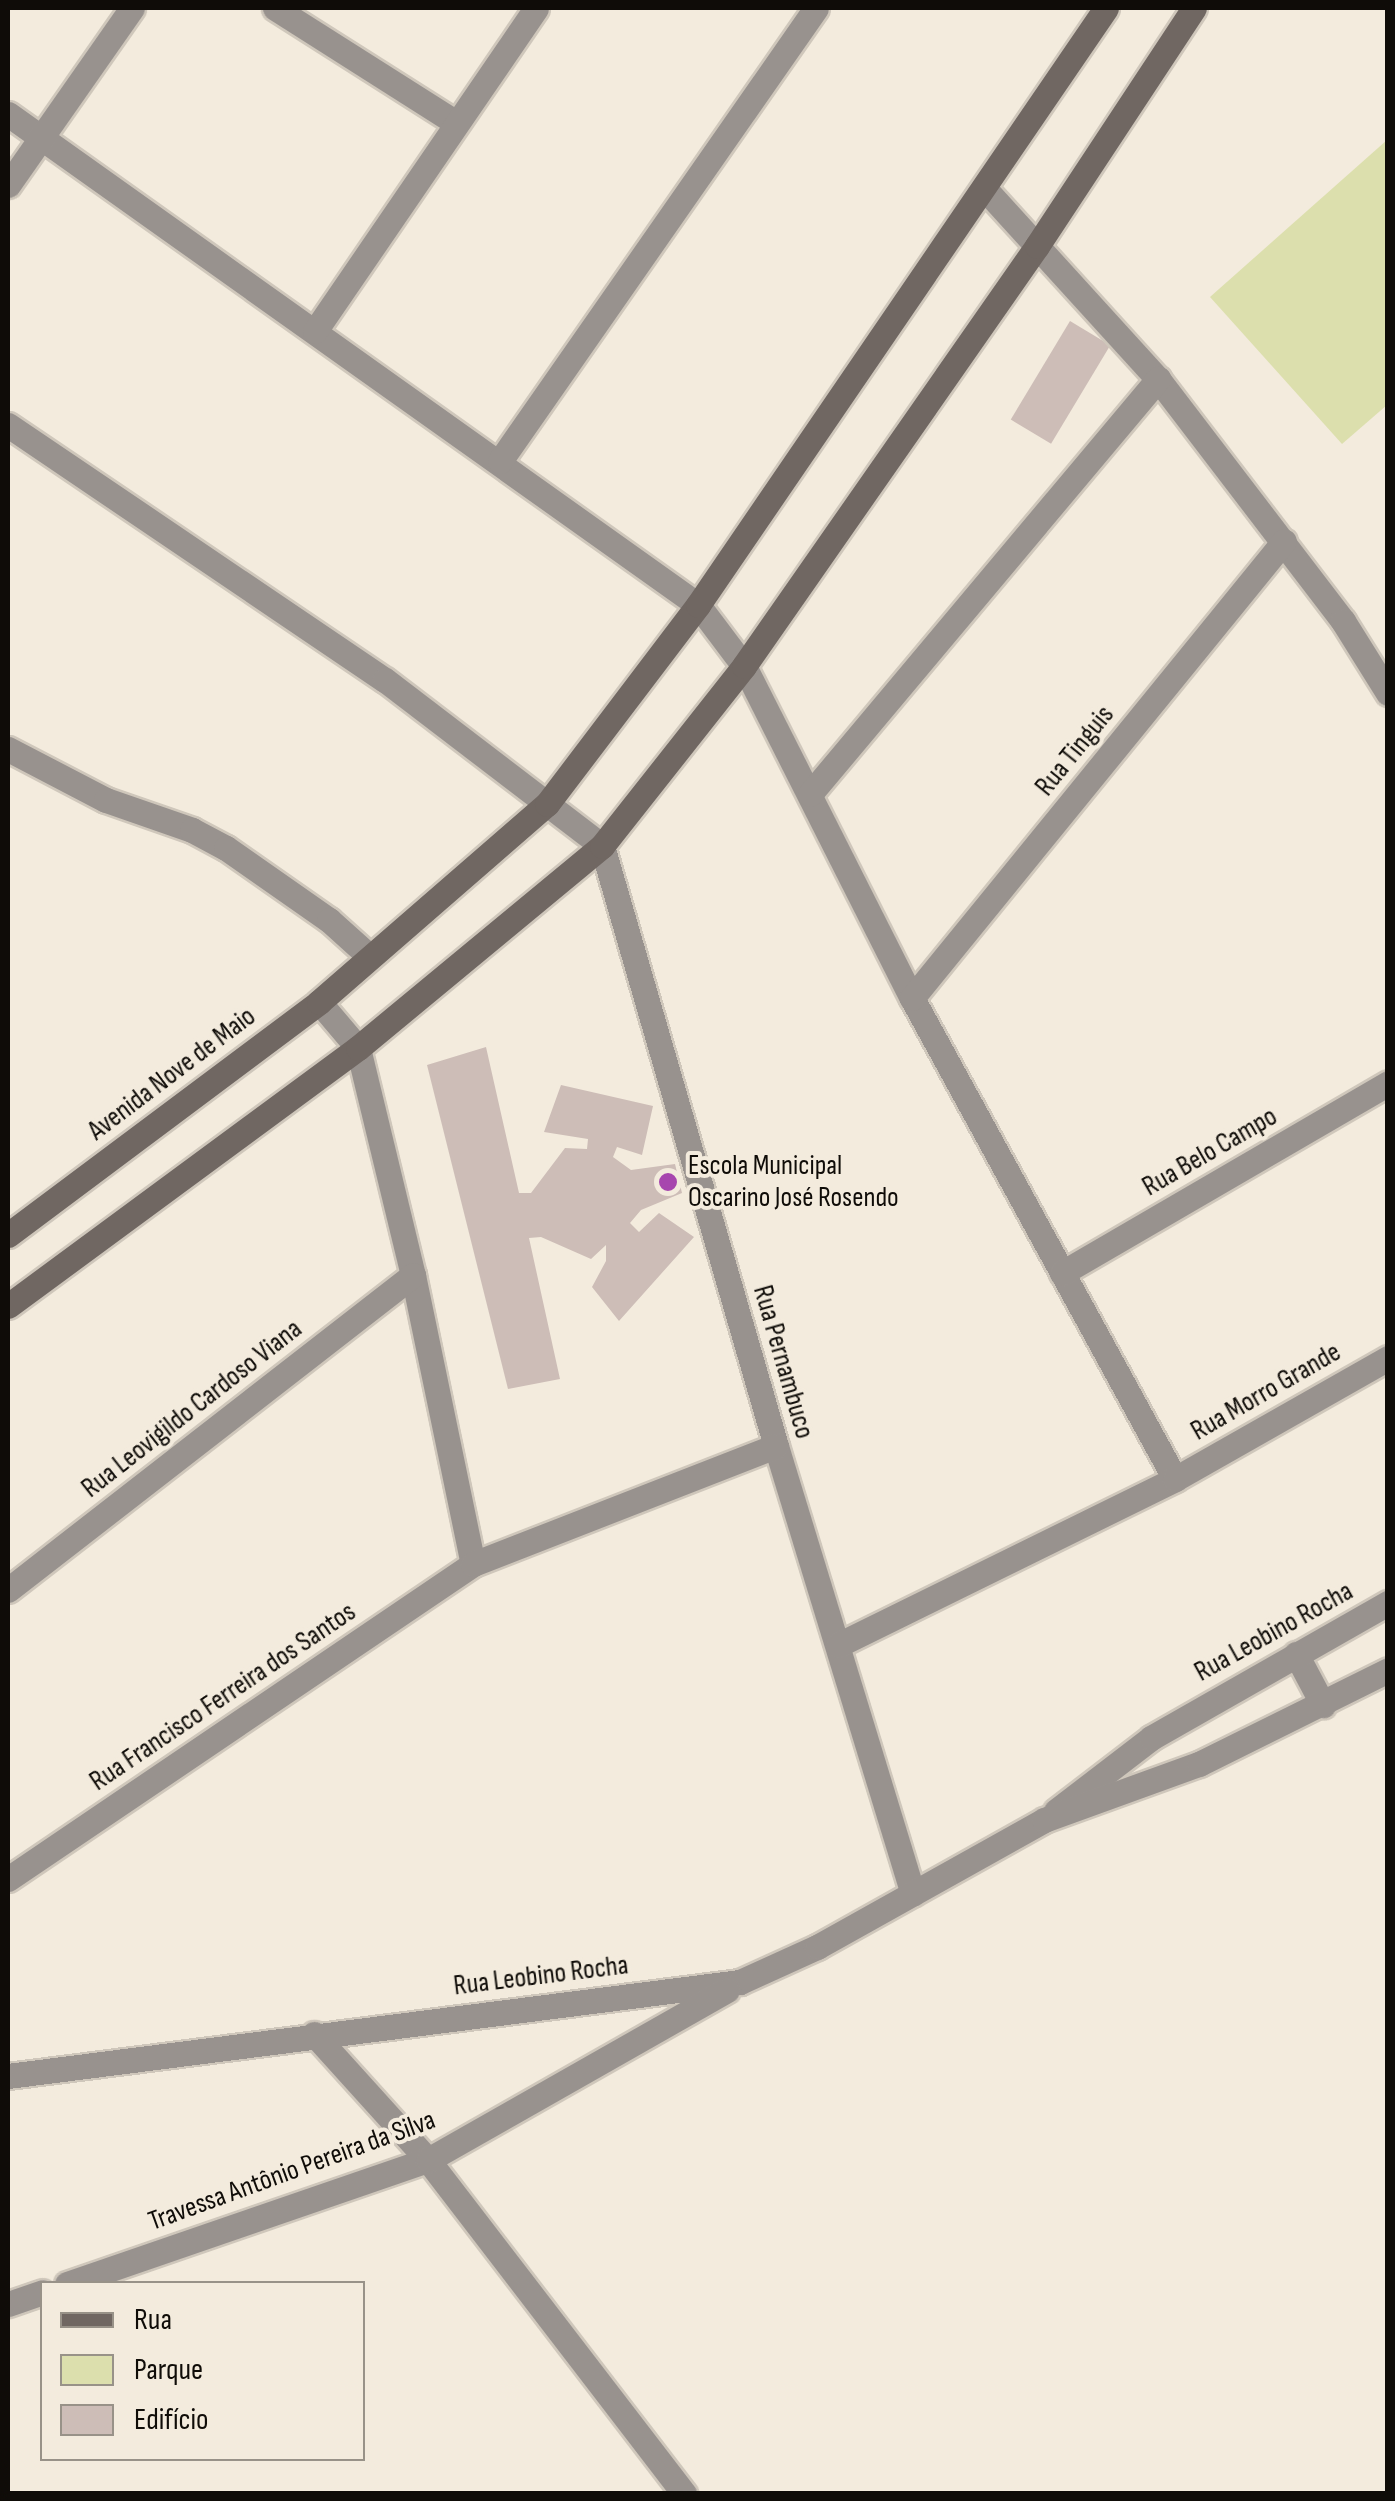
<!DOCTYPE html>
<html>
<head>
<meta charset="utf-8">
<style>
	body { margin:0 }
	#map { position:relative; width:1395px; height:2501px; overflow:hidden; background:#f3ebdd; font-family:"Sofia Sans Condensed",sans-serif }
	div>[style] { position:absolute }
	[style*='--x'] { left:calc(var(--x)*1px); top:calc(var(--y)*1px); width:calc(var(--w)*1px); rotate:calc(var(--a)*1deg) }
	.green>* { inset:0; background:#dcdfad }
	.building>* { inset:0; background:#cdbdb7; transform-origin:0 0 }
	.roads { filter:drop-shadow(2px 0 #cfc7bb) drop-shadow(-2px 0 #cfc7bb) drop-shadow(0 2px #cfc7bb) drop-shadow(0 -2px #cfc7bb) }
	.minor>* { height:25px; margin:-12.5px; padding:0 12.5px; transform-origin:12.5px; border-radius:12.5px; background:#98928e }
	.secondary>* { height:25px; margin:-12.5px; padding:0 12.5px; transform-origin:12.5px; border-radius:12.5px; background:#706762 }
	.dots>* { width:28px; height:28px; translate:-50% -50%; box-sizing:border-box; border:5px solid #f3ebdd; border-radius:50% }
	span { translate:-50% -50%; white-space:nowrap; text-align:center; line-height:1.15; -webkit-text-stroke:8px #f3ebdd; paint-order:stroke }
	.street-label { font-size:28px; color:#0f0c08 }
	.poi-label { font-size:28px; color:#0f0c08 }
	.left { translate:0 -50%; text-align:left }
	.frame { position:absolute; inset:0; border:10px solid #0f0c08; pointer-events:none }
	.legend { position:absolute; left:40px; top:2281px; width:325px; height:180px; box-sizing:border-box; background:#f3ebdd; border:2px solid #989288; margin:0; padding:12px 18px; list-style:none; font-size:30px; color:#0f0c08 }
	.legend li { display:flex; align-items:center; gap:20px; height:50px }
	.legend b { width:50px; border:2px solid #989288 }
</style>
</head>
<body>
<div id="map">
	<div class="green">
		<i style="clip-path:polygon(1387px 140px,1387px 405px,1342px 444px,1210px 297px)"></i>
	</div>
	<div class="building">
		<i style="left:1070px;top:321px;width:47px;height:115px;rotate:31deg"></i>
		<i style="clip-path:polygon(486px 1047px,519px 1193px,531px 1193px,565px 1148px,587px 1149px,588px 1139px,544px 1132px,561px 1085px,653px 1106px,642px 1155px,617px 1147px,613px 1157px,631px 1170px,675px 1164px,682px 1193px,641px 1210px,630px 1223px,639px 1232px,659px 1213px,694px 1237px,619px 1321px,592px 1287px,606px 1261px,606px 1245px,591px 1259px,541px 1237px,529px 1238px,560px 1379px,508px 1389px,427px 1065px)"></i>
	</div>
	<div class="roads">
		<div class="minor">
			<i style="--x:275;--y:8;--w:214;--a:32.4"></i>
			<i style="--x:8;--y:114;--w:847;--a:35.44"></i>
			<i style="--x:698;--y:605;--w:76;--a:53"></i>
			<i style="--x:744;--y:666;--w:372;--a:63.2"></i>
			<i style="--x:912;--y:998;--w:548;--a:61.33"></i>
			<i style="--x:8;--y:185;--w:216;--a:-55"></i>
			<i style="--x:985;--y:189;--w:257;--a:47.7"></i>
			<i style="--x:1158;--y:379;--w:305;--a:52.6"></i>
			<i style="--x:1343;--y:621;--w:85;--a:58"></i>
			<i style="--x:315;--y:331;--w:391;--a:-55.6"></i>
			<i style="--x:8;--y:425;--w:455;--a:34.1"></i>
			<i style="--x:385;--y:680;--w:273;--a:37.4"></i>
			<i style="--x:602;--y:846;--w:625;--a:73.83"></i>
			<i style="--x:776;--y:1446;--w:468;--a:73"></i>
			<i style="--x:500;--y:461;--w:552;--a:-55.1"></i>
			<i style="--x:8;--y:749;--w:110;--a:27.5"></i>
			<i style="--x:106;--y:800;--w:91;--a:19.2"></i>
			<i style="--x:192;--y:830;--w:38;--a:28"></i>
			<i style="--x:226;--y:848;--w:126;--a:35"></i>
			<i style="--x:329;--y:920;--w:54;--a:42"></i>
			<i style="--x:810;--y:794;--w:542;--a:-50.02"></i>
			<i style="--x:912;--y:998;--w:589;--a:-50.85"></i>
			<i style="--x:319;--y:1002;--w:60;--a:49.7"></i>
			<i style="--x:358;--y:1048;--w:234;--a:76.4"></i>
			<i style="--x:413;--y:1275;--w:295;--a:78.3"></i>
			<i style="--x:1062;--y:1273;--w:377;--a:-30.2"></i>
			<i style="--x:8;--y:1590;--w:513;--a:-37.87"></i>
			<i style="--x:838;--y:1645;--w:376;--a:-26.2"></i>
			<i style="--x:1175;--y:1479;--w:245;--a:-29.6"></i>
			<i style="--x:1296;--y:1654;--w:58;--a:62.1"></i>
			<i style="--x:1056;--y:1811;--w:120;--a:-37.5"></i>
			<i style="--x:1151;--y:1738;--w:273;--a:-29.7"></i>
			<i style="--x:8;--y:1879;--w:562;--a:-34.11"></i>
			<i style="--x:473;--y:1564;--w:325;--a:-21.3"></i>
			<i style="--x:314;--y:2034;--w:170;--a:47.9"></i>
			<i style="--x:428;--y:2160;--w:421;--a:52.5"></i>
			<i style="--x:8;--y:2076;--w:738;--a:-7.32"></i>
			<i style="--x:740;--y:1982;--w:85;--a:-24.4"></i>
			<i style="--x:817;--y:1947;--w:260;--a:-29.2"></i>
			<i style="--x:1044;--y:1820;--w:165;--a:-19.9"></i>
			<i style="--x:1199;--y:1764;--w:211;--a:-26.4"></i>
			<i style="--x:67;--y:2284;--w:382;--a:-19"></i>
			<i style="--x:428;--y:2160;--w:344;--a:-29.6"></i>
			<i style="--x:8;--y:2304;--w:36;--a:-19"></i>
		</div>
		<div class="secondary">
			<i style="--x:8;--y:1235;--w:389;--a:-36.8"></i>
			<i style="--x:319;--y:1002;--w:302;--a:-41"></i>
			<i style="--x:547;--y:804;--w:250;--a:-52.8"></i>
			<i style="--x:698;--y:605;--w:723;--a:-55.65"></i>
			<i style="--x:8;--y:1306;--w:435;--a:-36.4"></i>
			<i style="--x:358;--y:1048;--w:317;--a:-39.6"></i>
			<i style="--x:602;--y:846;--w:229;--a:-51.7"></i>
			<i style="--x:744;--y:666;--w:512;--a:-55.1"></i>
			<i style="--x:1037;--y:246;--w:285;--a:-56.6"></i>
		</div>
	</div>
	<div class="dots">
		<i style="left:668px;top:1182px;background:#a746ae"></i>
	</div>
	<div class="street-label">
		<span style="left:1075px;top:751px;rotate:-51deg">Rua Tinguis</span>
		<span style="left:172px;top:1074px;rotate:-37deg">Avenida Nove de Maio</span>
		<span style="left:1210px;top:1152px;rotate:-30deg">Rua Belo Campo</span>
		<span style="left:783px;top:1362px;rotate:74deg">Rua Pernambuco</span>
		<span style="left:1266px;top:1392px;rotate:-30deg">Rua Morro Grande</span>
		<span style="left:192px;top:1409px;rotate:-38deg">Rua Leovigildo Cardoso Viana</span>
		<span style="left:1274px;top:1632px;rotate:-29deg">Rua Leobino Rocha</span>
		<span style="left:223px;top:1697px;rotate:-34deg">Rua Francisco Ferreira dos Santos</span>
		<span style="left:541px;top:1976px;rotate:-7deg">Rua Leobino Rocha</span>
		<span style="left:292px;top:2171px;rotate:-20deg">Travessa Antônio Pereira da Silva</span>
	</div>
	<div class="poi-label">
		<span class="left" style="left:688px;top:1182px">Escola Municipal<br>Oscarino José Rosendo</span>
	</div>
	<div class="frame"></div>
	<ul class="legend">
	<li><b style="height:12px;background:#706762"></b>Rua</li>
	<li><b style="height:28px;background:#dcdfad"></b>Parque</li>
	<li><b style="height:28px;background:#cdbdb7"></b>Edifício</li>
	</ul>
</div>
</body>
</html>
